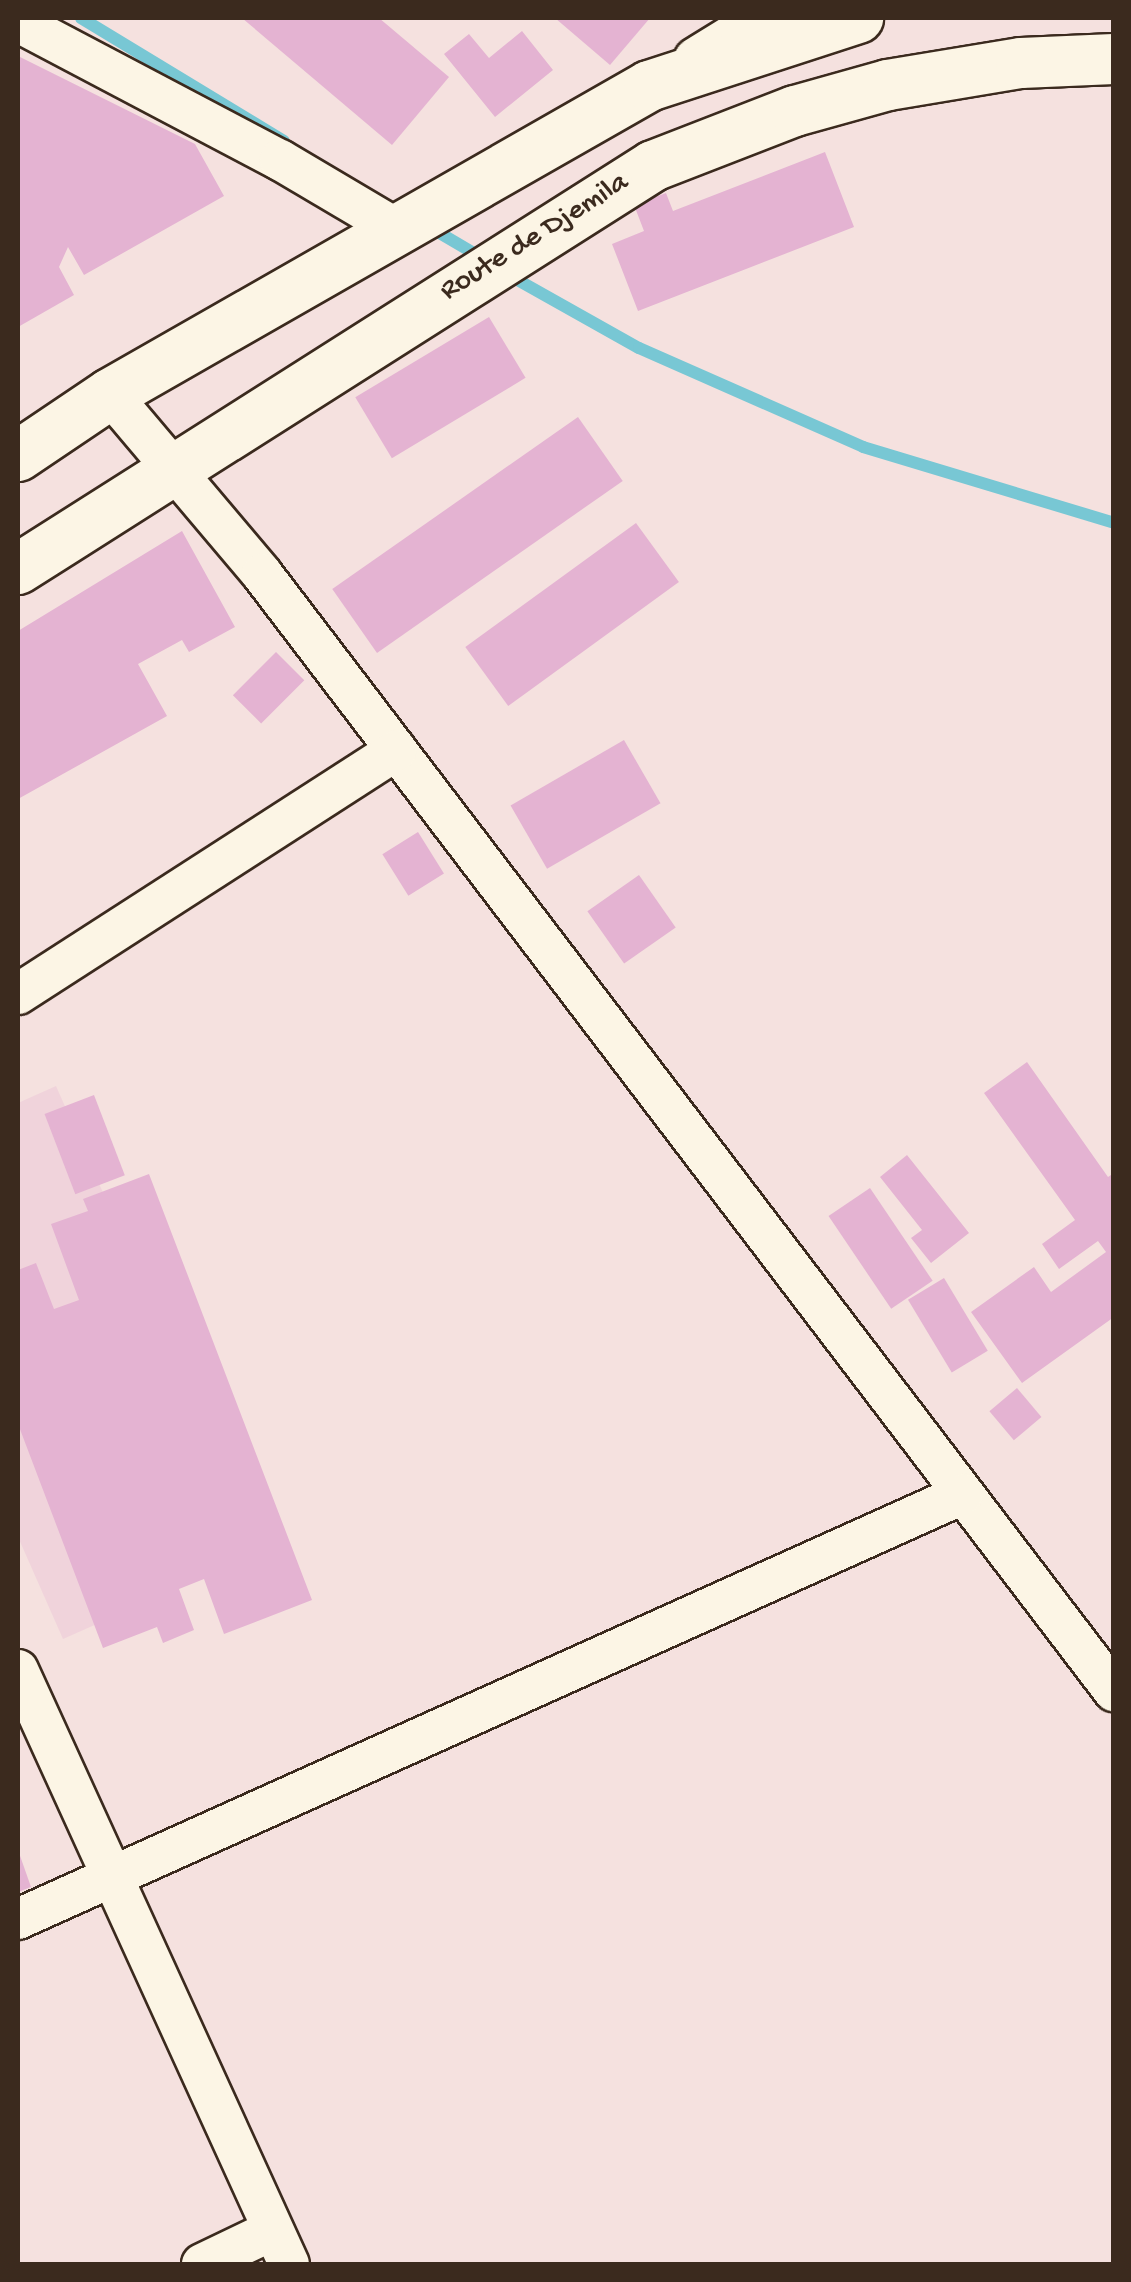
<!DOCTYPE html>
<html>
<head>
<meta charset="utf-8">
<style>
	body { margin:0 }
	#map { position:relative; width:1131px; height:2282px; overflow:hidden; background:#f5e1df; font-family:"Gochi Hand",sans-serif }
	div>[style] { position:absolute }
	[style*='--x'] { left:calc(var(--x)*1px); top:calc(var(--y)*1px); width:calc(var(--w)*1px); rotate:calc(var(--a)*1deg) }
	.built>* { inset:0; background:#f0d3db }
	.stream>* { height:12px; margin:-6px; padding:0 6px; transform-origin:6px; border-radius:6px; background:#78c7d4 }
	.building>* { inset:0; background:#e4b3d2; transform-origin:0 0 }
	.roads { filter:drop-shadow(2px 0 #3b2a1e) drop-shadow(-2px 0 #3b2a1e) drop-shadow(0 2px #3b2a1e) drop-shadow(0 -2px #3b2a1e) }
	.minor>* { height:40px; margin:-20px; padding:0 20px; transform-origin:20px; border-radius:20px; background:#fcf5e5 }
	.major>* { height:50px; margin:-25px; padding:0 25px; transform-origin:25px; border-radius:25px; background:#fcf5e5 }
	span { translate:-50% -50%; white-space:nowrap; text-align:center; line-height:1.15; -webkit-text-stroke:9px #fcf5e5; paint-order:stroke }
	.street-label { font-size:30px; color:#3b2a1e }
	.frame { position:absolute; inset:0; border:20px solid #3b2a1e; pointer-events:none }
</style>
</head>
<body>
<div id="map">
	<div class="built">
		<i style="clip-path:polygon(56px 1086px,261px 1551px,63px 1639px,18px 1537px,18px 1103px)"></i>
	</div>
	<div class="stream">
		<i style="--x:81;--y:18;--w:237;--a:31.2"></i>
		<i style="--x:426;--y:225;--w:65;--a:30.5"></i>
		<i style="--x:507;--y:274;--w:151;--a:29.3"></i>
		<i style="--x:639;--y:348;--w:245;--a:23.8"></i>
		<i style="--x:863;--y:447;--w:262;--a:16.8"></i>
	</div>
	<div class="building">
		<i style="clip-path:polygon(242px 18px,379px 18px,449px 77px,392px 145px)"></i>
		<i style="clip-path:polygon(555px 18px,650px 18px,610px 65px)"></i>
		<i style="clip-path:polygon(522px 31px,553px 70px,495px 117px,444px 54px,469px 34px,489px 58px)"></i>
		<i style="clip-path:polygon(18px 56px,195px 144px,224px 196px,84px 275px,68px 247px,59px 267px,74px 295px,18px 327px)"></i>
		<i style="clip-path:polygon(825px 152px,854px 227px,638px 311px,612px 244px,644px 231px,634px 205px,666px 193px,673px 211px)"></i>
		<i style="left:489px;top:317px;width:71px;height:156px;rotate:59deg"></i>
		<i style="left:578px;top:417px;width:78px;height:300px;rotate:55deg"></i>
		<i style="left:636px;top:523px;width:73px;height:211px;rotate:54deg"></i>
		<i style="clip-path:polygon(182px 531px,235px 627px,189px 652px,182px 640px,138px 664px,167px 716px,18px 799px,18px 631px)"></i>
		<i style="left:276px;top:652px;width:40px;height:61px;rotate:45deg"></i>
		<i style="left:624px;top:740px;width:73px;height:131px;rotate:60deg"></i>
		<i style="left:418px;top:832px;width:49px;height:42px;rotate:58deg"></i>
		<i style="left:639px;top:875px;width:64px;height:63px;rotate:55deg"></i>
		<i style="clip-path:polygon(1027px 1062px,1108px 1177px,1114px 1173px,1114px 1317px,1022px 1383px,971px 1312px,1034px 1267px,1051px 1292px,1106px 1252px,1098px 1241px,1059px 1269px,1042px 1244px,1075px 1220px,984px 1093px)"></i>
		<i style="left:94px;top:1095px;width:86px;height:53px;rotate:69deg"></i>
		<i style="clip-path:polygon(907px 1155px,969px 1233px,931px 1263px,911px 1238px,922px 1230px,880px 1177px)"></i>
		<i style="clip-path:polygon(149px 1174px,312px 1600px,224px 1634px,204px 1579px,179px 1589px,194px 1630px,163px 1643px,157px 1627px,103px 1648px,18px 1424px,18px 1270px,36px 1263px,54px 1309px,79px 1300px,51px 1224px,88px 1211px,83px 1199px)"></i>
		<i style="left:870px;top:1188px;width:112px;height:50px;rotate:56deg"></i>
		<i style="left:944px;top:1278px;width:85px;height:42px;rotate:59deg"></i>
		<i style="left:1017px;top:1388px;width:38px;height:36px;rotate:50deg"></i>
		<i style="clip-path:polygon(18px 1850px,31px 1887px,18px 1892px)"></i>
	</div>
	<div class="roads">
		<div class="minor">
			<i style="--x:18;--y:22;--w:296;--a:27.8"></i>
			<i style="--x:280;--y:160;--w:134;--a:30.6"></i>
			<i style="--x:695;--y:58;--w:76;--a:-31.6"></i>
			<i style="--x:110;--y:394;--w:236;--a:49.8"></i>
			<i style="--x:262;--y:574;--w:1405;--a:52.67"></i>
			<i style="--x:18;--y:994;--w:450;--a:-32.8"></i>
			<i style="--x:18;--y:1670;--w:653;--a:65.48"></i>
			<i style="--x:18;--y:1919;--w:1036;--a:-24.22"></i>
			<i style="--x:202;--y:2264;--w:76;--a:-25.6"></i>
		</div>
		<div class="major">
			<i style="--x:18;--y:456;--w:111;--a:-34"></i>
			<i style="--x:110;--y:394;--w:621;--a:-29.74"></i>
			<i style="--x:649;--y:86;--w:220;--a:-18"></i>
			<i style="--x:18;--y:569;--w:752;--a:-32.4"></i>
			<i style="--x:653;--y:166;--w:152;--a:-21.2"></i>
			<i style="--x:795;--y:111;--w:97;--a:-15.6"></i>
			<i style="--x:888;--y:85;--w:135;--a:-9.4"></i>
			<i style="--x:1021;--y:63;--w:93;--a:-2.5"></i>
		</div>
	</div>
	<div class="street-label">
		<span style="left:535px;top:238px;rotate:-32deg">Route de Djemila</span>
	</div>
	<div class="frame"></div>
</div>
</body>
</html>
